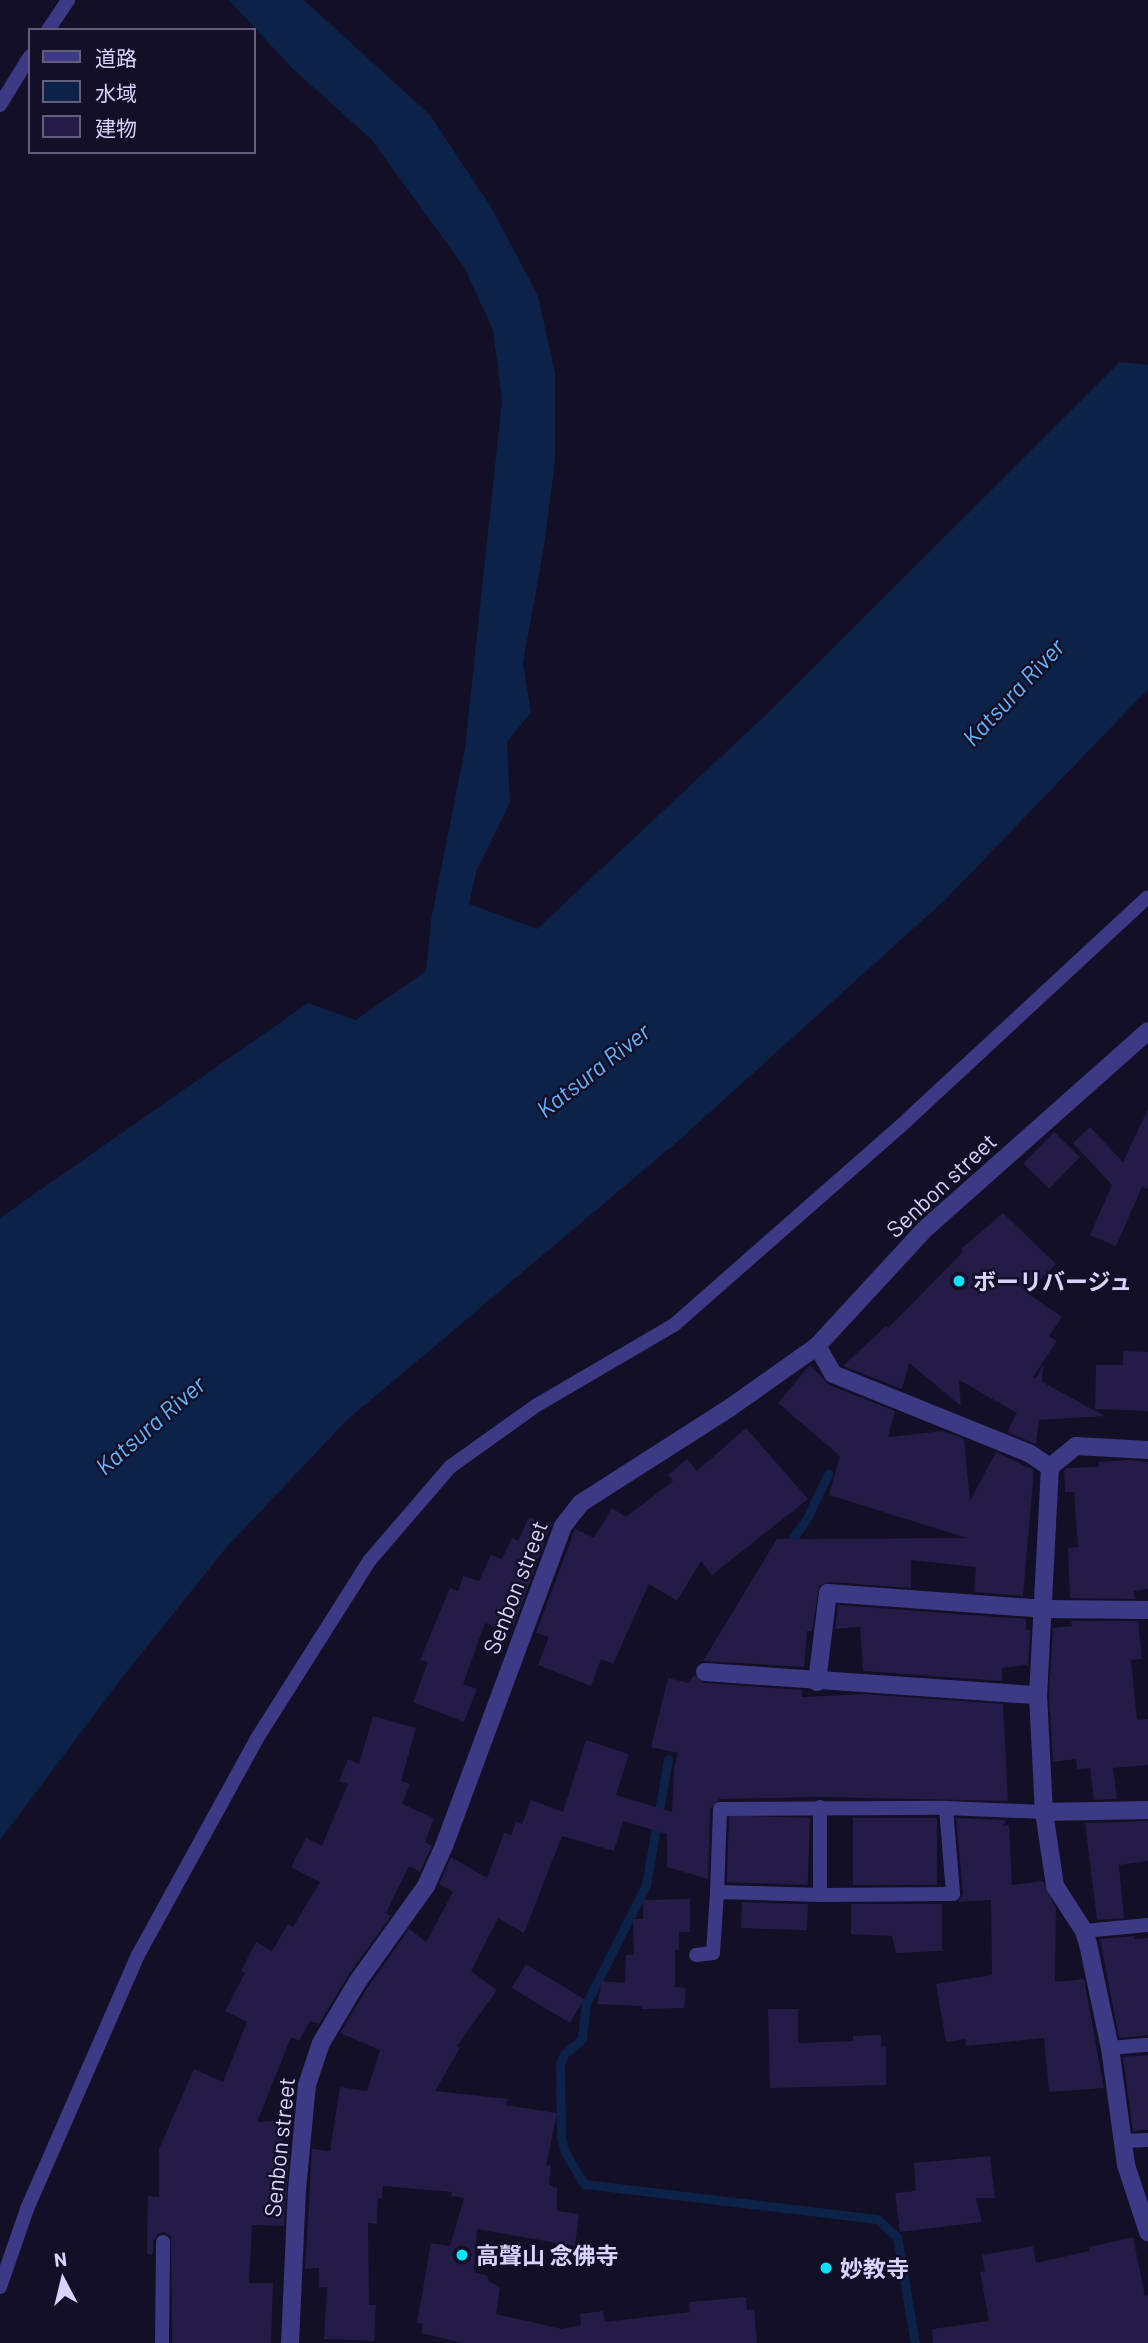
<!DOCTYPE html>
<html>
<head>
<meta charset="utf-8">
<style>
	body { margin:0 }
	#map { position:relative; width:1148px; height:2343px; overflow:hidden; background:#130f26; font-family:Barlow,"Noto Sans JP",sans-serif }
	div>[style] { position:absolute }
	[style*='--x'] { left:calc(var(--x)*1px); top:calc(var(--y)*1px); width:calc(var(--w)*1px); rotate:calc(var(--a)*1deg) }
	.water>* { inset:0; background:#0c2248 }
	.stream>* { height:9px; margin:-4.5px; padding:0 4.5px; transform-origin:4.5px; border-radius:4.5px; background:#0c2248 }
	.building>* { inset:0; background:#241b47; transform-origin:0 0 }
	.lane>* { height:14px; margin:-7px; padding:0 7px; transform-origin:7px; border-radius:7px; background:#3d3a85 }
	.street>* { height:18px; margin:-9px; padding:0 9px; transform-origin:9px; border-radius:9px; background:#3d3a85 }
	.dots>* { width:19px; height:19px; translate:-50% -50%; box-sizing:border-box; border:4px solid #130f26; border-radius:50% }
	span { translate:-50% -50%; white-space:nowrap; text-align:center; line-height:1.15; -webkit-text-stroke:5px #130f26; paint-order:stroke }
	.street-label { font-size:23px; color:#d9d4ff }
	.poi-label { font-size:23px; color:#d9d4ff; font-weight:700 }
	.left { translate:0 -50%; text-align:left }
	.water-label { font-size:24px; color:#62b6ff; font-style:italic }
	.legend { position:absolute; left:28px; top:28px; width:228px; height:126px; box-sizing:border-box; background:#130f26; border:2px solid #625e7d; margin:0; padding:9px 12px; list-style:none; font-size:21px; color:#d9d4ff }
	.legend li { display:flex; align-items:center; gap:14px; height:35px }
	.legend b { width:35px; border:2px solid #625e7d }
	.north { position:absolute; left:28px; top:2245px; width:70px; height:70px; -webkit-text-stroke:5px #130f26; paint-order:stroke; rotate:353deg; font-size:19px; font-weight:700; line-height:28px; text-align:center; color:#d9d4ff }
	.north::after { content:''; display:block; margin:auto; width:24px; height:32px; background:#d9d4ff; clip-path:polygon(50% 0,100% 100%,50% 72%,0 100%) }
</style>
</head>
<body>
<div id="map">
	<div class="water">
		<i style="clip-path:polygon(229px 0,304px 0,430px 115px,491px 207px,538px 296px,555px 373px,555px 461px,544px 547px,523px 663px,531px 712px,507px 742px,510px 803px,476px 872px,469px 904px,537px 929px,770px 711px,1120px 362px,1148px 365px,1148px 689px,946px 899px,677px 1142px,347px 1420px,225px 1549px,121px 1679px,0 1840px,0 1218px,308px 1003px,356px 1020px,426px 971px,431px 920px,465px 748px,502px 400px,493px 330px,464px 267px,371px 139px,292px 68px)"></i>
	</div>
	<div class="stream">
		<i style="--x:786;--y:1548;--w:39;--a:-55"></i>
		<i style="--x:808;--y:1516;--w:47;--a:-64.5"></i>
		<i style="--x:668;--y:1759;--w:128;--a:99.9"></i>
		<i style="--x:646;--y:1885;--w:133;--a:116.8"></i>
		<i style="--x:586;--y:2004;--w:35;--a:97"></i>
		<i style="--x:582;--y:2039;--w:23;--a:140"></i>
		<i style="--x:564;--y:2054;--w:11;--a:112"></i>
		<i style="--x:560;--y:2064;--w:74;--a:89.2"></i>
		<i style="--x:561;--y:2138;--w:17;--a:73"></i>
		<i style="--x:566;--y:2154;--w:35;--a:59"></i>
		<i style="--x:584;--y:2184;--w:295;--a:6.8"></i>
		<i style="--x:877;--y:2219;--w:27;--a:42"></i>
		<i style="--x:897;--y:2237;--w:108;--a:80.4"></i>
	</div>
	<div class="building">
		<i style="clip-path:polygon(1148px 1109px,1148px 1189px,1142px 1187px,1116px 1246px,1090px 1235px,1112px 1185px,1073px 1143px,1090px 1127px,1123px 1162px)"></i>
		<i style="left:1054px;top:1132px;width:36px;height:44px;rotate:44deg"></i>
		<i style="clip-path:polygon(1003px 1213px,1056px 1264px,1027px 1293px,1062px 1317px,1049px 1336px,1057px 1341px,1033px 1377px,1036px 1378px,1043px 1364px,1042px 1382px,1105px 1416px,1039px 1420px,1036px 1444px,1007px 1432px,1017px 1413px,959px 1380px,961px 1406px,909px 1363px,902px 1389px,843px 1366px,886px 1326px,888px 1328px,963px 1252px,961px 1249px)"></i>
		<i style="clip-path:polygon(1123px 1351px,1148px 1352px,1148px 1411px,1095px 1409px,1096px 1365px,1123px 1365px)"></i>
		<i style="clip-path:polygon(810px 1365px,829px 1385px,895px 1411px,888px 1437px,943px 1431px,964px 1439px,970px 1501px,996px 1452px,1034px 1470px,1023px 1596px,974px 1592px,976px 1567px,911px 1560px,911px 1588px,829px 1582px,819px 1586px,812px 1631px,807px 1631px,804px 1667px,703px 1661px,777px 1539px,967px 1538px,829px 1495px,840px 1456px,778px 1403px)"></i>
		<i style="clip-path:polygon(746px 1428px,808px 1499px,712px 1575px,701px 1561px,677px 1601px,649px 1584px,613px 1664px,601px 1659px,591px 1686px,538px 1665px,549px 1637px,536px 1633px,575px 1529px,594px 1538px,612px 1508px,626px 1517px,673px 1481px,668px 1475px,687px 1459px,697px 1471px)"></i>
		<i style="clip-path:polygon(1129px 1460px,1148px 1462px,1148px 1589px,1134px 1591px,1135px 1599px,1070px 1598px,1068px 1548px,1078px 1547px,1074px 1492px,1065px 1492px,1064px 1471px,1067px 1468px,1099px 1467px,1099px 1462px)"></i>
		<i style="clip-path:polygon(529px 1517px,550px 1527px,514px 1625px,506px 1622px,503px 1630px,485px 1623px,463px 1684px,477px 1689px,464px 1722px,413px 1702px,428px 1662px,420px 1660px,450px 1588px,458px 1591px,463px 1576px,479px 1581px,491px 1555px,502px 1559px,512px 1538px,518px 1541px)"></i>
		<i style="clip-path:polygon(838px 1605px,1026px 1619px,1026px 1630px,1030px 1630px,1028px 1669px,1027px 1665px,1002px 1668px,1002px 1681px,863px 1671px,860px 1627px,835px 1629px)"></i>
		<i style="clip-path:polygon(1071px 1621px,1138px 1621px,1142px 1659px,1131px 1660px,1137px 1720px,1148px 1719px,1148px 1765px,1113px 1768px,1117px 1799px,1094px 1800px,1090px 1768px,1077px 1769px,1076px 1759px,1053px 1762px,1049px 1695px,1053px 1628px,1072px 1626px)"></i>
		<i style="clip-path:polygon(694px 1675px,704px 1683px,802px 1690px,802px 1697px,864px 1694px,1003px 1704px,1008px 1801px,821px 1797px,719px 1799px,710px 1809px,708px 1879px,667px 1867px,667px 1834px,623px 1821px,614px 1851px,562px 1836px,524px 1933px,498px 1918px,471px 1971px,497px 1990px,457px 2046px,460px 2048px,435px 2091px,508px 2099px,506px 2105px,557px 2113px,546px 2166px,551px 2165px,549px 2185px,557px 2188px,557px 2211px,579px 2214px,575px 2246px,477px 2229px,474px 2272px,487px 2276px,489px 2282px,500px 2287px,496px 2314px,562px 2329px,581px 2325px,580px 2314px,603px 2311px,605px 2322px,690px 2312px,689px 2302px,746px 2297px,747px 2310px,754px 2309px,757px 2343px,463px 2343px,421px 2333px,423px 2324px,417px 2323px,431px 2243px,450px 2246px,464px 2198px,451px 2196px,452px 2192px,383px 2186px,382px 2199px,378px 2198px,377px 2224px,368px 2223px,369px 2305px,376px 2305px,374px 2341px,324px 2339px,327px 2287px,319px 2287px,319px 2268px,305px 2269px,312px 2149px,330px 2151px,340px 2087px,367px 2091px,380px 2050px,340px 2033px,368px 1987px,409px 1929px,426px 1942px,453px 1892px,439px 1884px,451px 1857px,487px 1878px,504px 1833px,511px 1835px,516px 1822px,522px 1824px,531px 1800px,563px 1812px,586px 1740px,629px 1754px,616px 1795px,672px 1812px,674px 1769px,678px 1753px,651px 1747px,668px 1678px,689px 1683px)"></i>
		<i style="clip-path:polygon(373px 1716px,416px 1728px,401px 1781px,410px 1784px,402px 1804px,434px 1818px,425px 1842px,432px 1846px,420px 1872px,409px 1866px,386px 1913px,391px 1916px,349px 1974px,319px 2024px,310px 2021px,299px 2041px,291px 2037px,257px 2122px,284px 2120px,282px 2146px,290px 2147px,284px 2226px,252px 2225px,249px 2283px,273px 2283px,271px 2343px,172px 2343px,171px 2237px,164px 2232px,158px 2234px,153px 2241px,153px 2254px,147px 2254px,148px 2196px,159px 2197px,159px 2149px,194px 2069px,223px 2082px,247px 2022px,225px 2011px,245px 1973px,241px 1971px,256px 1942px,272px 1951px,288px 1924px,293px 1927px,320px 1882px,291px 1867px,306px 1838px,322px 1846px,348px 1784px,339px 1781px,348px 1759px,359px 1764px)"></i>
		<i style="left:810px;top:1818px;width:67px;height:81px;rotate:92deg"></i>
		<i style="left:853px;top:1818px;width:84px;height:67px"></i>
		<i style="clip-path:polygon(956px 1818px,1006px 1820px,1003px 1826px,1009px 1825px,1012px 1885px,1043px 1881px,1056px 1909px,1055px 1982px,1084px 1979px,1104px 2088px,1049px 2092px,1044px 2038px,966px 2046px,965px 2039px,946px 2042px,936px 1984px,992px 1975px,991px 1900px,958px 1902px,963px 1893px)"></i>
		<i style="clip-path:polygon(1148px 1821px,1148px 1861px,1119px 1865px,1124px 1918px,1097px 1920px,1085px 1823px)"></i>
		<i style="clip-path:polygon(690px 1899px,690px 1932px,679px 1932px,679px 1950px,675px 1950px,675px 1987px,686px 1988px,684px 2008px,642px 2009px,642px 2006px,597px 2004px,602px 1981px,625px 1983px,626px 1955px,634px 1955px,633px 1919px,643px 1919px,643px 1900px)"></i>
		<i style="left:742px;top:1902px;width:66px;height:26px;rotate:2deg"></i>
		<i style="clip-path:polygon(851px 1904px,942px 1904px,942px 1951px,896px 1953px,892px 1936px,851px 1934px)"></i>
		<i style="clip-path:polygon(1134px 1936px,1134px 1939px,1148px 1938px,1148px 2035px,1119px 2038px,1100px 1939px)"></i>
		<i style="left:526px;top:1964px;width:68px;height:28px;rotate:31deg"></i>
		<i style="clip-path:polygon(768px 2009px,798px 2009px,798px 2043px,853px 2041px,853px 2036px,881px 2035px,881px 2047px,886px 2046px,886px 2085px,770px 2088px)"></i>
		<i style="clip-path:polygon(1148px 2055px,1148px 2130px,1133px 2131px,1123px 2057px)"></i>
		<i style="clip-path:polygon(990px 2156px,995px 2198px,976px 2198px,982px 2222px,900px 2232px,895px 2193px,916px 2191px,914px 2163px)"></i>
		<i style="clip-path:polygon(1133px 2237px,1145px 2296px,1148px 2295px,1148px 2343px,933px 2343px,932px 2329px,989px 2321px,980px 2272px,985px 2271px,982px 2255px,1033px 2246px,1036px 2263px,1090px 2251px,1089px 2247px)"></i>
	</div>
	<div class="lane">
		<i style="--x:48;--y:30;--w:36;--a:-56"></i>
		<i style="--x:0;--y:105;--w:57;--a:-58.5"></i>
		<i style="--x:946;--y:1808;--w:86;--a:85.3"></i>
		<i style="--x:953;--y:1894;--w:133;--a:179.6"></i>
		<i style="--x:820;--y:1895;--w:103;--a:-178.3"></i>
		<i style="--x:717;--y:1892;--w:83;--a:-87.9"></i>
		<i style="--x:720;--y:1809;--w:226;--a:-0.3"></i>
		<i style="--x:946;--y:1808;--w:98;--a:2.3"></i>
		<i style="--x:820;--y:1895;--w:88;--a:-90"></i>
		<i style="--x:1084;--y:1931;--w:64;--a:-5.4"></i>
		<i style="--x:696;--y:1955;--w:17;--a:-7"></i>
		<i style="--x:713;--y:1953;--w:61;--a:-86.2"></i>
		<i style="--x:1110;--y:2048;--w:38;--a:-5"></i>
		<i style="--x:1122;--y:2141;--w:26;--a:-2"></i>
		<i style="--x:0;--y:2287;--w:83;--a:-70.9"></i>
		<i style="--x:27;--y:2209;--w:277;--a:-66.4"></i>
		<i style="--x:138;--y:1955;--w:245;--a:-61.2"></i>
		<i style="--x:256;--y:1740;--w:213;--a:-57.7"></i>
		<i style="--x:370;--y:1560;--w:123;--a:-49.3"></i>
		<i style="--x:450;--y:1467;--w:107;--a:-35.5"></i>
		<i style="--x:537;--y:1405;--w:159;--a:-30.3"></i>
		<i style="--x:674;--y:1325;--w:310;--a:-41.3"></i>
		<i style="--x:907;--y:1120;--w:328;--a:-42.8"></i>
		<i style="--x:162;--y:2343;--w:101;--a:-89.4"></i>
	</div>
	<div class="street">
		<i style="--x:817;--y:1346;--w:32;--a:60"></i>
		<i style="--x:833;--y:1374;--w:211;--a:22"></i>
		<i style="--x:1029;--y:1453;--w:25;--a:34"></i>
		<i style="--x:1050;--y:1467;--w:228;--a:93"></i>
		<i style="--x:1038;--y:1695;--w:117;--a:87.1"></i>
		<i style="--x:1044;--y:1812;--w:75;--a:81.5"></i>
		<i style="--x:1055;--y:1886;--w:54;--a:57.2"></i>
		<i style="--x:1084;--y:1931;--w:14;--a:73"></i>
		<i style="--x:1088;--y:1944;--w:106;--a:78.1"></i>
		<i style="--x:1110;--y:2048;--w:118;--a:82.2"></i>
		<i style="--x:1126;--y:2165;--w:71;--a:71.8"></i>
		<i style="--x:1050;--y:1467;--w:33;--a:-39"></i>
		<i style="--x:1076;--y:1446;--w:72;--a:3.2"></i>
		<i style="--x:705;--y:1672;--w:334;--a:4"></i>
		<i style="--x:817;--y:1682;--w:90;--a:-83"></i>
		<i style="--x:828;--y:1593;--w:217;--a:4.2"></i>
		<i style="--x:1044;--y:1609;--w:104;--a:0.6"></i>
		<i style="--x:1044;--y:1812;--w:104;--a:-1.1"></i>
		<i style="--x:290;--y:2343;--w:153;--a:-87.4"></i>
		<i style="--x:297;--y:2190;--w:105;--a:-84.6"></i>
		<i style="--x:307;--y:2085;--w:44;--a:-71.6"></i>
		<i style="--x:321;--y:2043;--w:72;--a:-59.2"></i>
		<i style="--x:358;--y:1981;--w:117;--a:-54.4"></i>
		<i style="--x:426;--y:1886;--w:44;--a:-65.8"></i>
		<i style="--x:444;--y:1846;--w:341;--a:-69.6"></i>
		<i style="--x:563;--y:1526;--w:29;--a:-52"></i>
		<i style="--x:581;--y:1503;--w:178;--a:-32.6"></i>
		<i style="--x:731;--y:1407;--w:105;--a:-35.3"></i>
		<i style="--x:817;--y:1346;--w:159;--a:-47.3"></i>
		<i style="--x:925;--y:1229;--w:298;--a:-41.6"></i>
	</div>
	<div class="dots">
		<i style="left:959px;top:1281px;background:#00e5ff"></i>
		<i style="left:462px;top:2255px;background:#00e5ff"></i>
		<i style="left:826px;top:2268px;background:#00e5ff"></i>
	</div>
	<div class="street-label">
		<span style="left:941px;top:1185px;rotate:-43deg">Senbon street</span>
		<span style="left:515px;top:1587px;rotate:-69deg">Senbon street</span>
		<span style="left:279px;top:2147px;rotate:-84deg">Senbon street</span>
	</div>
	<div class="poi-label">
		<span class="left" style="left:973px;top:1281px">ボーリバージュ</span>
		<span class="left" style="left:476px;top:2255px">高聲山 念佛寺</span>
		<span class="left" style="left:840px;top:2268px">妙教寺</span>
	</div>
	<div class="water-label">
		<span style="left:1013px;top:692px;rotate:-47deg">Katsura River</span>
		<span style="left:593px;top:1070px;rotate:-38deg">Katsura River</span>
		<span style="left:150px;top:1425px;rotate:-41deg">Katsura River</span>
	</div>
	<ul class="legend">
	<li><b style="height:9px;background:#3d3a85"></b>道路</li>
	<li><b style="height:19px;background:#0c2248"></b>水域</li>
	<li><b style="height:19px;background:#241b47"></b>建物</li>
	</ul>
	<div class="north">N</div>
</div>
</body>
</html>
